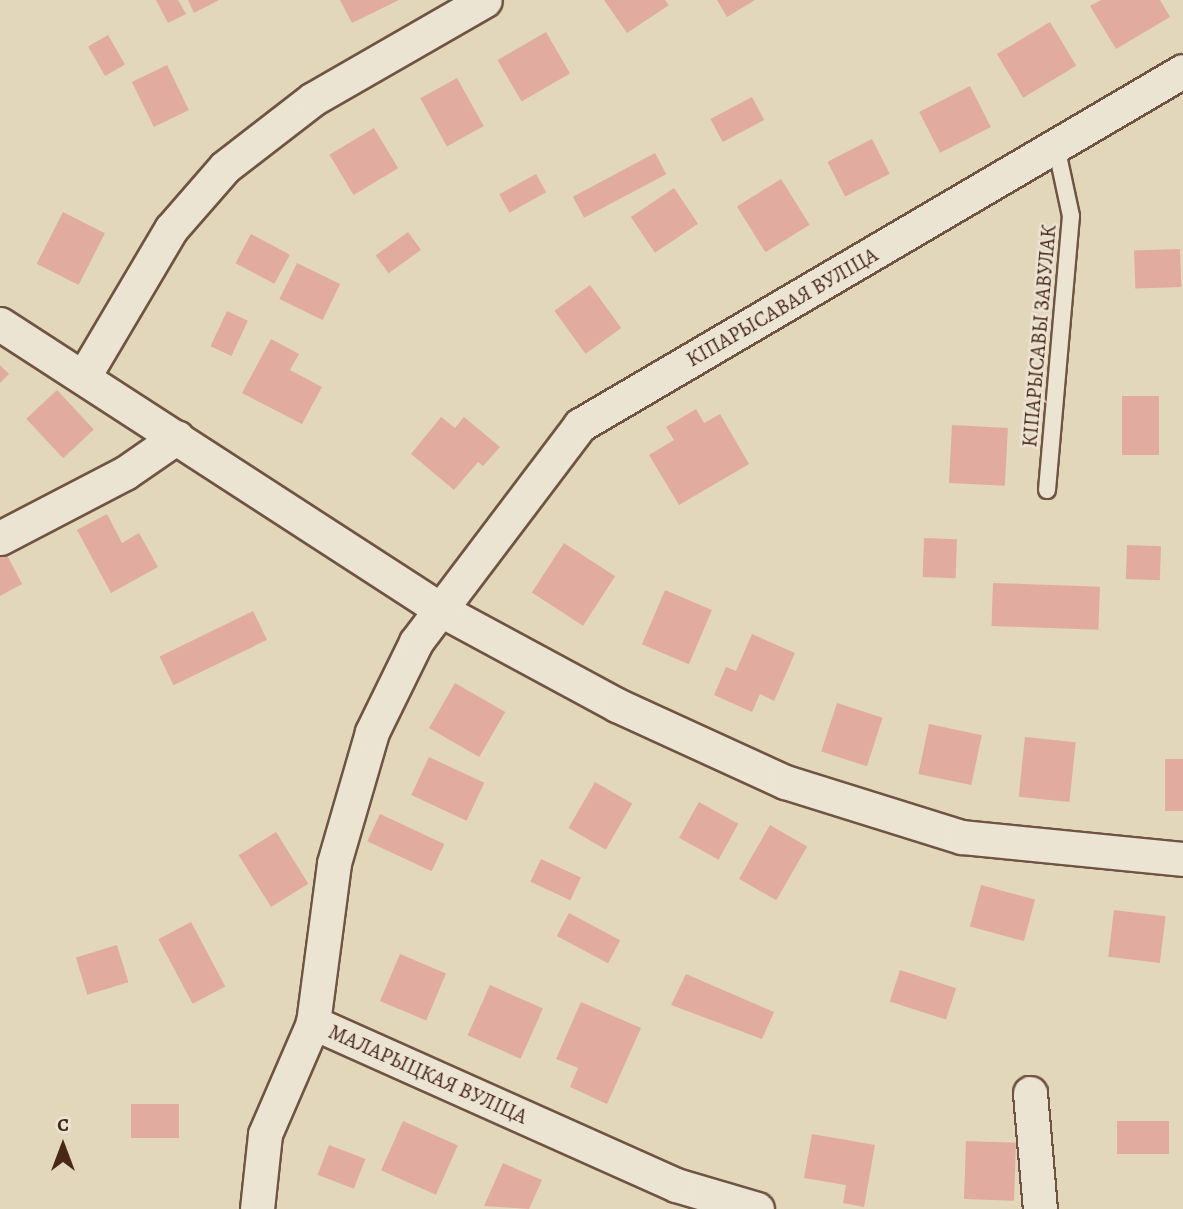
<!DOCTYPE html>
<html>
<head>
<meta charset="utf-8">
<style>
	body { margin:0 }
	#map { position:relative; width:1183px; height:1209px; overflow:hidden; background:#e2d6bb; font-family:Alegreya,serif }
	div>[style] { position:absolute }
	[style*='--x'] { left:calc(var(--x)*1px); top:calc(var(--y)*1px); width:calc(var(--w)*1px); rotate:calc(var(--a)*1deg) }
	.building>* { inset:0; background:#e1ac9f; transform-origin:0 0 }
	.roads { filter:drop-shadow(2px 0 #6f5442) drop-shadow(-2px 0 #6f5442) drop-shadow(0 2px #6f5442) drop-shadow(0 -2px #6f5442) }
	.lane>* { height:16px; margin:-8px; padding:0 8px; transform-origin:8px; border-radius:8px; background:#ece4d3 }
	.street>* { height:33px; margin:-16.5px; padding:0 16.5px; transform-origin:16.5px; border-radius:16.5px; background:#ece4d3 }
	span { translate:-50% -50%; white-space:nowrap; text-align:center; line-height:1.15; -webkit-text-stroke:5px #ece4d3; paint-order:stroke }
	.street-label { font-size:21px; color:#49281a }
	.north { position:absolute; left:28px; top:1111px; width:70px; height:70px; -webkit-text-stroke:5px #ece4d3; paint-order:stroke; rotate:0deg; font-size:19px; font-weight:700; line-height:28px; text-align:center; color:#49281a }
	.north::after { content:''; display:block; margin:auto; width:24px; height:32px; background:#49281a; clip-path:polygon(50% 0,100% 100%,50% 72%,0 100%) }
</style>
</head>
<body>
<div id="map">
	<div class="building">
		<i style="clip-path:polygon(156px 0,178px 0,186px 14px,168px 23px)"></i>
		<i style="clip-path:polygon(188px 0,219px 0,194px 13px)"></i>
		<i style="clip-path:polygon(340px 0,399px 0,352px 23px)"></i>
		<i style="clip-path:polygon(604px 0,665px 0,669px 5px,627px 33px)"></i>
		<i style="clip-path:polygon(717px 0,755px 0,727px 17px)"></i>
		<i style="clip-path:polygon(1101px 0,1160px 0,1170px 17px,1116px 49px,1090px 6px)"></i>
		<i style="left:1050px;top:22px;width:51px;height:62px;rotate:59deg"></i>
		<i style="left:546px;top:32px;width:48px;height:56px;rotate:60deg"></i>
		<i style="left:108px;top:35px;width:34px;height:23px;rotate:60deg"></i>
		<i style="left:167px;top:65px;width:50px;height:39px;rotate:64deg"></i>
		<i style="left:457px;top:78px;width:55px;height:42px;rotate:61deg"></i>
		<i style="left:970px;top:86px;width:46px;height:57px;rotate:63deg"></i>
		<i style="left:752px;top:97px;width:26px;height:47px;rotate:62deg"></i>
		<i style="left:374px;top:128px;width:47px;height:52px;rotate:59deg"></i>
		<i style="left:872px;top:139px;width:39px;height:50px;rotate:63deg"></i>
		<i style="left:655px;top:153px;width:24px;height:93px;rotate:62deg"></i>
		<i style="left:536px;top:174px;width:21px;height:42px;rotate:61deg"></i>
		<i style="left:781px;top:179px;width:54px;height:52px;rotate:58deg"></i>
		<i style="left:674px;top:188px;width:43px;height:52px;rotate:56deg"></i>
		<i style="left:63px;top:212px;width:47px;height:58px;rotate:27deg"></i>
		<i style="left:408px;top:232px;width:22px;height:40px;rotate:54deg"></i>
		<i style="left:251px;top:234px;width:44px;height:33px;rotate:28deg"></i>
		<i style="left:1180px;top:249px;width:38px;height:46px;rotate:88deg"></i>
		<i style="left:297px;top:263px;width:48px;height:40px;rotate:26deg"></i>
		<i style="left:590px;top:285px;width:53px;height:44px;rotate:54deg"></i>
		<i style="left:227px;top:311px;width:23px;height:39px;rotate:25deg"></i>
		<i style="clip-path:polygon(271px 339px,299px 354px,290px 370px,322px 387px,302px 424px,242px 393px)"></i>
		<i style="clip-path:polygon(0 365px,9px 374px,0 383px)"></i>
		<i style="left:57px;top:390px;width:54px;height:42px;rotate:47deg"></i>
		<i style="left:1122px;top:396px;width:37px;height:59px"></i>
		<i style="clip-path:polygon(696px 409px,704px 423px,720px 414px,749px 464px,679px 505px,649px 455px,674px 440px,666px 427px)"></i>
		<i style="clip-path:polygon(441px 417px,455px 428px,464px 417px,500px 447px,483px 466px,478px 462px,454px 490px,411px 454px)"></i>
		<i style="left:952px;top:425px;width:56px;height:58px;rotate:3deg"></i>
		<i style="clip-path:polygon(107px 514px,122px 543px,139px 533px,158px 567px,111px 593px,77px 530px)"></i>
		<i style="left:924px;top:538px;width:33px;height:39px;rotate:2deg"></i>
		<i style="left:564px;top:543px;width:61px;height:59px;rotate:33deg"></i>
		<i style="left:1127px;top:545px;width:34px;height:34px;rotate:2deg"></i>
		<i style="clip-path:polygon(6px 553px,22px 584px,0 596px,0 556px)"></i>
		<i style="left:993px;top:583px;width:107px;height:43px;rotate:2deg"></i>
		<i style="left:665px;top:590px;width:51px;height:59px;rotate:23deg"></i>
		<i style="left:253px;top:611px;width:32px;height:104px;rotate:64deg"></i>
		<i style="clip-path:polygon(752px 634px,795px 653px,774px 701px,760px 694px,752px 712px,714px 695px,726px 667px,736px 671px)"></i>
		<i style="left:455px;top:683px;width:58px;height:52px;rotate:30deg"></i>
		<i style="left:837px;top:703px;width:48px;height:51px;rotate:18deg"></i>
		<i style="left:929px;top:724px;width:54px;height:51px;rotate:12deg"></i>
		<i style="left:1025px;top:737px;width:51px;height:60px;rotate:6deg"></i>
		<i style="left:429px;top:757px;width:61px;height:42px;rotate:25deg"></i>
		<i style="left:1165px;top:759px;width:18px;height:52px"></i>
		<i style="left:595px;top:782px;width:43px;height:53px;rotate:30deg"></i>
		<i style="left:699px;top:802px;width:45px;height:41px;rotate:29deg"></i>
		<i style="left:380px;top:814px;width:71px;height:30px;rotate:25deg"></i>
		<i style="left:770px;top:825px;width:43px;height:62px;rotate:30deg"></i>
		<i style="left:276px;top:832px;width:61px;height:44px;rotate:58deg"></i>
		<i style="left:541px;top:859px;width:44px;height:25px;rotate:25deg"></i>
		<i style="left:981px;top:885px;width:56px;height:43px;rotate:15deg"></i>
		<i style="left:1114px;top:910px;width:52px;height:47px;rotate:7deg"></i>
		<i style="left:569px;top:913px;width:58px;height:26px;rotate:28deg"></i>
		<i style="left:191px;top:922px;width:73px;height:37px;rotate:62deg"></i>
		<i style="left:117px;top:945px;width:39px;height:43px;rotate:73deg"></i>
		<i style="left:400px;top:954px;width:50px;height:51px;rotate:23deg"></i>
		<i style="left:900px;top:970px;width:59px;height:33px;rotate:18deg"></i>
		<i style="clip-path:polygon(686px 974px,774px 1012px,762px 1039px,671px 1005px)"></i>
		<i style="left:490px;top:985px;width:58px;height:55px;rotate:24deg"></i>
		<i style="clip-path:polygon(581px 1002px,641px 1028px,607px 1104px,570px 1087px,578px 1068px,556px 1059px)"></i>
		<i style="left:131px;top:1104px;width:48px;height:34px"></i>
		<i style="left:403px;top:1121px;width:60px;height:54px;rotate:24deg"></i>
		<i style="left:1117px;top:1121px;width:52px;height:33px"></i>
		<i style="clip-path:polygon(812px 1134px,875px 1145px,864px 1207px,843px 1203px,846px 1185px,804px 1178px)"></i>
		<i style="left:966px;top:1141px;width:50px;height:58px;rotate:2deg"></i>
		<i style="left:329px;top:1145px;width:39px;height:32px;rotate:21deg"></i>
		<i style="clip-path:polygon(503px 1163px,542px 1180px,529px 1209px,484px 1206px)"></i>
	</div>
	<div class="roads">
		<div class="lane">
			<i style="--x:1047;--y:490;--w:275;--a:-85"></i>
			<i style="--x:1071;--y:216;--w:72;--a:-102.1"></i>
		</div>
		<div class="street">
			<i style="--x:0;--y:324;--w:528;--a:32.94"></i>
			<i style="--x:443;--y:611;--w:198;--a:28.4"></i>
			<i style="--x:617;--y:705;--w:185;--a:24.6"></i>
			<i style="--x:785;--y:782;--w:185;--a:17.3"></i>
			<i style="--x:962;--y:837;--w:222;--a:5.7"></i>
			<i style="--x:84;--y:376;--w:171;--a:-59.4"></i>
			<i style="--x:171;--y:229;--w:82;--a:-48.9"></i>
			<i style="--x:225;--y:167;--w:111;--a:-37.7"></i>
			<i style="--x:313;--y:99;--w:198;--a:-29.9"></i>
			<i style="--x:0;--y:538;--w:141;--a:-27.5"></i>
			<i style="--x:125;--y:473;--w:63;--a:-34.7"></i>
			<i style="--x:1030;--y:1093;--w:116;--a:85.1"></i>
			<i style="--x:257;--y:1209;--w:75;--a:-83.9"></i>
			<i style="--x:265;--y:1134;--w:121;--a:-66.6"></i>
			<i style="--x:757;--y:1209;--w:84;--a:-163.5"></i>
			<i style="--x:676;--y:1185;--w:398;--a:-155.9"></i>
			<i style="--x:313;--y:1023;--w:161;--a:-82.5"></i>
			<i style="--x:334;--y:863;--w:136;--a:-73.8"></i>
			<i style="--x:372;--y:732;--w:100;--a:-63.9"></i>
			<i style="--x:416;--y:642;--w:272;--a:-52.9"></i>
			<i style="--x:580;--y:425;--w:699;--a:-30.42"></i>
		</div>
	</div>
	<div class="street-label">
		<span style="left:782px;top:307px;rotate:-30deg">КІПАРЫСАВАЯ ВУЛІЦА</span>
		<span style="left:1039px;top:336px;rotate:-85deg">КІПАРЫСАВЫ ЗАВУЛАК</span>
		<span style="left:428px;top:1074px;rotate:24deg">МАЛАРЫЦКАЯ ВУЛІЦА</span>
	</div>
	<div class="north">С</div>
</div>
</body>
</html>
